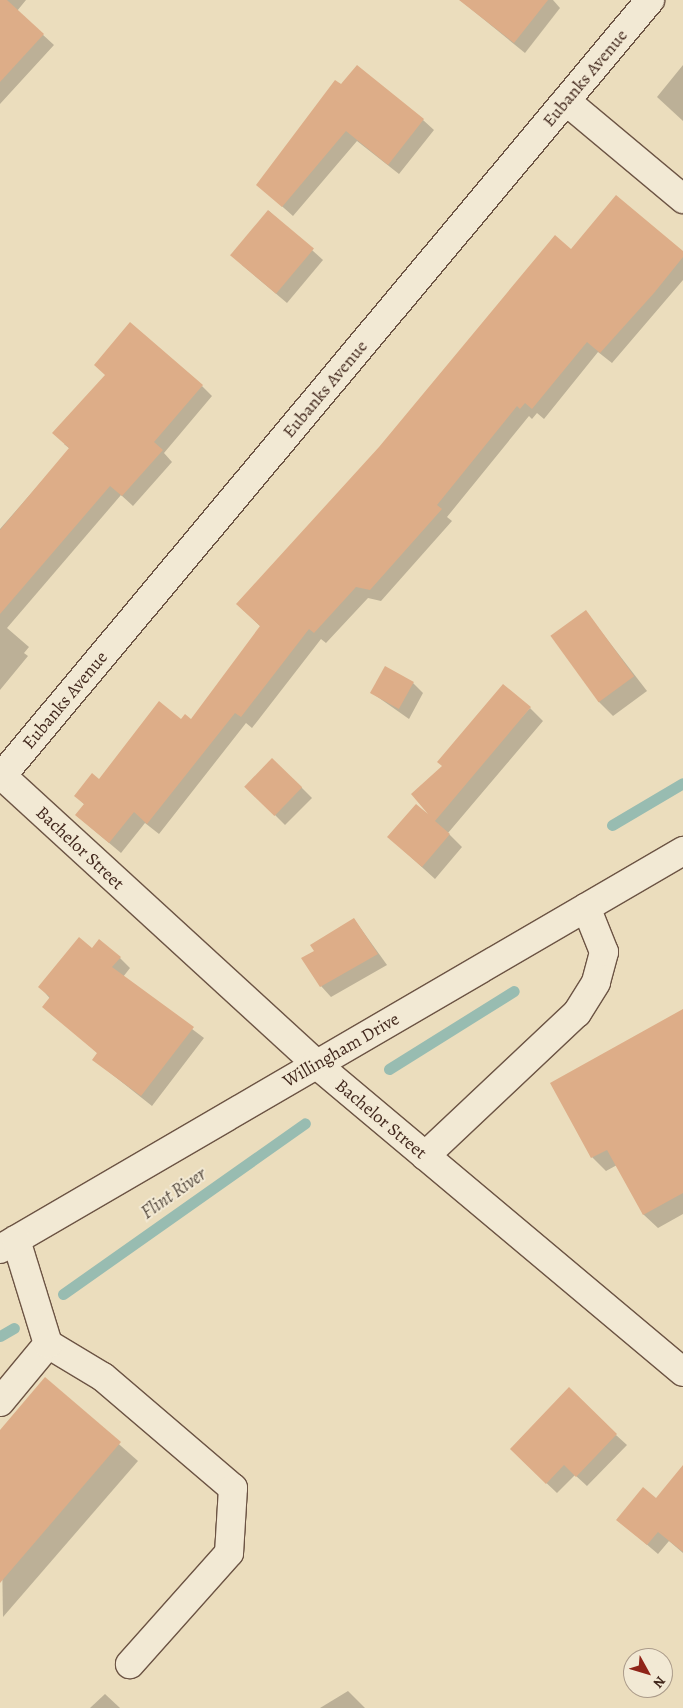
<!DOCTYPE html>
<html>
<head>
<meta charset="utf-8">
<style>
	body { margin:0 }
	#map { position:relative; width:683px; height:1708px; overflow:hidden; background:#ebddbd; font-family:Alegreya,serif }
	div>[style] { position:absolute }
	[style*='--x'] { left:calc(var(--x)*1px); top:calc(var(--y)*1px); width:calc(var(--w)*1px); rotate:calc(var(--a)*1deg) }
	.shadow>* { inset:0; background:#0003 }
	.stream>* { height:11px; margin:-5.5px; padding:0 5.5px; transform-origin:5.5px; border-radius:5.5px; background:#98bcb1 }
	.building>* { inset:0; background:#ddad88; transform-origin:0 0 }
	.roads { filter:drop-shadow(1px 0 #6c5444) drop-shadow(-1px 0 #6c5444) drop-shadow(0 1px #6c5444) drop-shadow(0 -1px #6c5444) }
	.minor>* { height:28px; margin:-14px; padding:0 14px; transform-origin:14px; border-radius:14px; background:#f2e9d4 }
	span { translate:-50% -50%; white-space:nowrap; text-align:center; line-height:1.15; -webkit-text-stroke:4px #f2e9d4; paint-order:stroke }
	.street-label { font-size:18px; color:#41271c }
	.water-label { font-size:19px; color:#574c41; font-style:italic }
	.north { position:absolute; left:623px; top:1648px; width:50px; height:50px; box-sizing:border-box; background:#f2e9d4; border:1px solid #ab9b8a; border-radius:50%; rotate:129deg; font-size:14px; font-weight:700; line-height:20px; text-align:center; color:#41271c }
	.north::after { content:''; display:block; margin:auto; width:18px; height:22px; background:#8f2418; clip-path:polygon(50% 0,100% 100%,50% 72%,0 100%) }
</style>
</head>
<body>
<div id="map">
	<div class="shadow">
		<i style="clip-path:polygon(0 0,26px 0,17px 11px,54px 45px,0 104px)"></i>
		<i style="clip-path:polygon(460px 0,553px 0,560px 8px,525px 53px)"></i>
		<i style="clip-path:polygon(683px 65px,683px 121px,657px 97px)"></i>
		<i style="clip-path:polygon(336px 82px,423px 120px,434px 130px,399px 174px,357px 141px,293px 216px,258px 185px)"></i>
		<i style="clip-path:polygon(269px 211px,323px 260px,287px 303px,242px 265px)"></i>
		<i style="clip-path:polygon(571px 250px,683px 252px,683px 280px,612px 363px,598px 352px,544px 419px,537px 413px,532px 419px,529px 416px,447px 517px,452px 521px,381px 601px,368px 598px,326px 643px,321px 639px,252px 728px,246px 723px,159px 834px,145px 823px,121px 853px,76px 815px,85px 805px,76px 796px,182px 721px,191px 721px,261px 627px,237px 604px)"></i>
		<i style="clip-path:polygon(202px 386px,212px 396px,164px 453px,172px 462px,133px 506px,121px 495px,7px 628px,29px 647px,24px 653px,28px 656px,0 690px,0 529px,70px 449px,64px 444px)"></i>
		<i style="clip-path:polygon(586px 612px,647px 691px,613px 716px,598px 701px)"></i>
		<i style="clip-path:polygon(413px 683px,423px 693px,409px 719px,372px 693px)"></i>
		<i style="clip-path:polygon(530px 708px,543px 721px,448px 833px,462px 847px,435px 879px,402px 849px)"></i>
		<i style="clip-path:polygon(247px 787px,301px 787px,312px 798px,285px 825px)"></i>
		<i style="clip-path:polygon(354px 919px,387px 965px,331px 997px,321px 986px,315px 952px)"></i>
		<i style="clip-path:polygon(92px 950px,120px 958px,130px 968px,123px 977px,204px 1038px,152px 1106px,94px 1060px,98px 1054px,40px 987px)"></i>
		<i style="clip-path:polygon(683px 1011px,683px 1214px,658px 1228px,644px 1215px,617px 1165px,606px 1171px,592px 1157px,552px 1084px)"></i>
		<i style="clip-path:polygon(45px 1379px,138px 1461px,3px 1617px,0 1432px)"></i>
		<i style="clip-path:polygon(616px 1435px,627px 1445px,587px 1486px,575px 1475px,557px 1493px,522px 1460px)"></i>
		<i style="clip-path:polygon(683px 1474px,683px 1553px,669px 1541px,658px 1554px,618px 1520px,656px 1500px)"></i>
		<i style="clip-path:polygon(348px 1691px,365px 1708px,320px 1708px)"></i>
		<i style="clip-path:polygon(105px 1694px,120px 1708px,90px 1708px)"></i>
	</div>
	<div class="stream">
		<i style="--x:612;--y:825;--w:82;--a:-30.6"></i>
		<i style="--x:389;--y:1069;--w:147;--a:-32"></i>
		<i style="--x:63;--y:1294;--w:296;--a:-35.2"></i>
		<i style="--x:0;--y:1336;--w:16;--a:-30"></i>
	</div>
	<div class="building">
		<i style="clip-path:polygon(0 0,7px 0,44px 34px,0 82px)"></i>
		<i style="clip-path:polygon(459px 0,548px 0,514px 43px)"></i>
		<i style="clip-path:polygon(357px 65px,424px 119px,388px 165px,346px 131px,282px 207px,256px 185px,335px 80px,341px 84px)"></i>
		<i style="clip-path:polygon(616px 195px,683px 251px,683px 257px,654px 293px,600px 353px,587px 342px,532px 409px,525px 403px,520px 409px,517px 406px,437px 505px,442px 509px,370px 590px,356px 587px,314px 633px,309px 629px,241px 717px,235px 713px,147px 824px,134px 812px,109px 843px,75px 815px,84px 804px,74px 796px,92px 773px,99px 779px,159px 701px,181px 719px,185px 714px,191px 719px,260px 626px,236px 604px,379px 447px,555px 235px,571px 249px)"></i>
		<i style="left:268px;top:210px;width:60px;height:59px;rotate:40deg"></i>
		<i style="clip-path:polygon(130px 322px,203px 385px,154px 442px,163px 450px,122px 496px,110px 486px,0 614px,0 530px,69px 448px,52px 433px,105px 375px,94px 365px)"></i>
		<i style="left:586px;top:610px;width:82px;height:44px;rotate:54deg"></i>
		<i style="left:385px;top:666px;width:33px;height:31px;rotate:29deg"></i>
		<i style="clip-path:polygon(503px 684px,531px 707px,435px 821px,450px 834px,422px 867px,387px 837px,416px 804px,428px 814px,411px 794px,442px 766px,437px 762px)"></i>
		<i style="left:272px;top:758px;width:42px;height:40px;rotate:44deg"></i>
		<i style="clip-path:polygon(354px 918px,378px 954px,320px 987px,301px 958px,314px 951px,310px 945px)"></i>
		<i style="clip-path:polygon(79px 937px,92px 948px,99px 939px,121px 957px,112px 967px,194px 1027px,141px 1096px,92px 1060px,97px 1053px,42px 1007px,50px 997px,38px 987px)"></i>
		<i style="clip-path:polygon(683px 1009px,683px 1193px,643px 1215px,607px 1150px,591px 1158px,550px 1083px)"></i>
		<i style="clip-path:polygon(45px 1377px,121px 1442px,0 1583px,0 1430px)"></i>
		<i style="clip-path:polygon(569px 1387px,617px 1434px,576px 1477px,564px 1465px,546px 1484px,510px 1449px)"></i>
		<i style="clip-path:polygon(683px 1465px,683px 1552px,658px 1532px,647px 1545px,616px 1520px,643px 1487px,656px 1498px)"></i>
	</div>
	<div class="roads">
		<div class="minor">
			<i style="--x:566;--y:101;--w:153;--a:39.9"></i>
			<i style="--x:0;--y:774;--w:429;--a:42.5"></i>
			<i style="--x:316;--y:1064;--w:479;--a:40"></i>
			<i style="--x:0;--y:778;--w:1014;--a:-50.12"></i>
			<i style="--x:425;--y:1156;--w:209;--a:-43.3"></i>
			<i style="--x:577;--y:1013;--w:36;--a:-58"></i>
			<i style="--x:596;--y:982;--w:31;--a:-75"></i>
			<i style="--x:604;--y:952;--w:48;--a:-111.8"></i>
			<i style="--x:0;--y:1249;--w:791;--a:-30.23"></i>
			<i style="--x:48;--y:1344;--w:64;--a:31"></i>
			<i style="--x:103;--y:1377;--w:171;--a:40.5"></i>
			<i style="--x:233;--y:1488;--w:65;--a:93.5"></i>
			<i style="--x:229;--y:1553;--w:149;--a:131.7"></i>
			<i style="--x:0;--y:1402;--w:75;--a:-50.4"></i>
			<i style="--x:48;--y:1344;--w:109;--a:-107.1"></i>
		</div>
	</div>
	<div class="street-label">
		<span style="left:585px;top:78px;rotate:-50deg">Eubanks Avenue</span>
		<span style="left:325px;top:389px;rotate:-50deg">Eubanks Avenue</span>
		<span style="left:65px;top:700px;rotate:-50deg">Eubanks Avenue</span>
		<span style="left:80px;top:848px;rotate:43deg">Bachelor Street</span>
		<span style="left:341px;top:1050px;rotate:-30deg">Willingham Drive</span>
		<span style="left:381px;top:1119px;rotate:40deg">Bachelor Street</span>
	</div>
	<div class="water-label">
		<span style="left:174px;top:1194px;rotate:-35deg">Flint River</span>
	</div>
	<div class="north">N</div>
</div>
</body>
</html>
